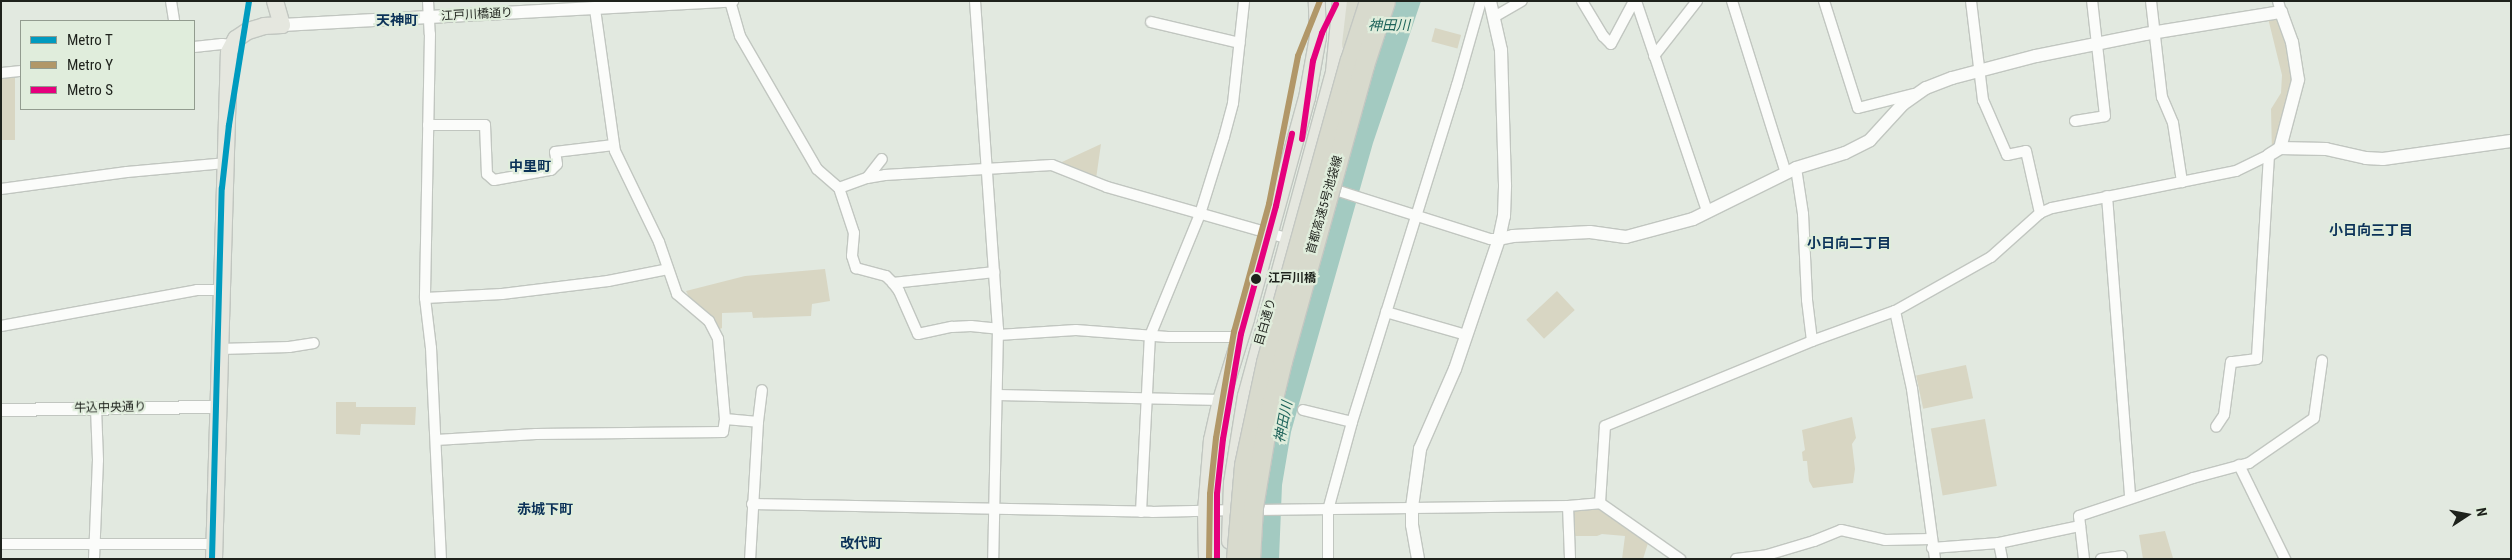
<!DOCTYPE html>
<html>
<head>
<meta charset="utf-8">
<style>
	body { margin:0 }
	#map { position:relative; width:2512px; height:560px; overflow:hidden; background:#e2e9e0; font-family:"Roboto Condensed","Noto Sans JP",sans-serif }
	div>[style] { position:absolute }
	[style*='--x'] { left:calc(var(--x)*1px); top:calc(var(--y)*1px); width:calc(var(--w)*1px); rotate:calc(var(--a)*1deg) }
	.green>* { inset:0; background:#d8d6c3; transform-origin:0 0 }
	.water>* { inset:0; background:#a3cac1 }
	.roads { filter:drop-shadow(1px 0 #c1c6c0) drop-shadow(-1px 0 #c1c6c0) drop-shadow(0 1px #c1c6c0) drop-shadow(0 -1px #c1c6c0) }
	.minor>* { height:10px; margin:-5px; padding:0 5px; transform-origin:5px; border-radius:5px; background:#fbfcfa }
	.tertiary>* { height:12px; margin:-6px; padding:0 6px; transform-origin:6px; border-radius:6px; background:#fbfcfa }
	.primary>* { height:16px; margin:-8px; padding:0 8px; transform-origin:8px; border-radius:8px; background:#e5e7df }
	.motorway>* { height:19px; margin:-9.5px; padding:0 9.5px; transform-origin:9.5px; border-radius:9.5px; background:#d8dacd }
	.bridges { filter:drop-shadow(1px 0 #c3c7c2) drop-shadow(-1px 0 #c3c7c2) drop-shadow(0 1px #c3c7c2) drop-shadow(0 -1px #c3c7c2) }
	.motorway-bridge>* { height:19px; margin:-9.5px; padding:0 9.5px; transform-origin:9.5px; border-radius:9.5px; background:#d8dacd }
	.metro-1>* { height:6px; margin:-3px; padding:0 3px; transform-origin:3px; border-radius:3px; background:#009bbf }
	.metro-2>* { height:6px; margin:-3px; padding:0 3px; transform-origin:3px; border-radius:3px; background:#b19768 }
	.metro-3>* { height:6px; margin:-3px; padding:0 3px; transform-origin:3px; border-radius:3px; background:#e5007d }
	.dots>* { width:14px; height:14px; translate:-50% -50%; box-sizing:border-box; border:2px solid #e0eddc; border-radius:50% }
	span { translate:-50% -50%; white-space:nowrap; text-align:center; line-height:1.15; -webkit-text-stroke:4.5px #e0eddc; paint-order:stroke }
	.street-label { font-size:12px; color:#1e221c }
	.stop-label { font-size:12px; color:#1e221c; font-weight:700 }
	.left { translate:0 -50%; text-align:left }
	.neighbourhood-label { font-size:14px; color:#0b3258; font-weight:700 }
	.water-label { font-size:14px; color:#1f645b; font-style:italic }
	.frame { position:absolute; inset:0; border:2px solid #1e221c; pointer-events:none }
	.legend { position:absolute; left:20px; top:20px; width:175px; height:90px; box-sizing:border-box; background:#e0eddc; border:1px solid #929c8f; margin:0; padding:6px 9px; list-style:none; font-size:15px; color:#1e221c }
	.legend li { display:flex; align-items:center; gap:10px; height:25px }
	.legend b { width:25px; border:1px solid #929c8f }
	.north { position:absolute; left:2442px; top:490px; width:50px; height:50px; -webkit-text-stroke:4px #e0eddc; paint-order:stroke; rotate:79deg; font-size:14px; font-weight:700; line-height:20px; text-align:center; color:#1e221c }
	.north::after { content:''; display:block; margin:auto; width:18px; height:22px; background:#1e221c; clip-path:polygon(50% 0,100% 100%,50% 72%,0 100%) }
</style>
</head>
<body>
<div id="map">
	<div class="green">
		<i style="clip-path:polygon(2281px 12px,2298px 80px,2272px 154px,2271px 109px,2281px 93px,2282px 75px,2267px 14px)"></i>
		<i style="left:1435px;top:28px;width:27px;height:14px;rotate:15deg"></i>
		<i style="left:15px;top:77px;width:63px;height:14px;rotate:90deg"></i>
		<i style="clip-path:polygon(1101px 144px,1096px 179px,1062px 168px,1062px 162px)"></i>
		<i style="clip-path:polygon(825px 269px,830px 301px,812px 304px,811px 316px,753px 318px,752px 312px,722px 313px,722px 328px,718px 330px,691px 301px,686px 291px,745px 276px)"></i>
		<i style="left:1557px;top:291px;width:26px;height:42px;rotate:47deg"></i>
		<i style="left:1966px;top:365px;width:34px;height:51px;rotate:78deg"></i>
		<i style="clip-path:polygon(336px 402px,356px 402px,356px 407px,416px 407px,415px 425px,361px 424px,360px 435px,336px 434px)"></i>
		<i style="clip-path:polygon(1852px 417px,1856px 438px,1852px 444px,1855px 469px,1853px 483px,1813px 488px,1809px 481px,1807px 461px,1803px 461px,1802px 452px,1805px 450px,1802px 430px)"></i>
		<i style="left:1985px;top:419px;width:68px;height:55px;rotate:80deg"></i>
		<i style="clip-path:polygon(1571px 509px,1602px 510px,1639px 534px,1648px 543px,1643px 559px,1622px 559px,1625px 536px,1602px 534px,1597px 536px,1573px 536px)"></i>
		<i style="clip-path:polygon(2165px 531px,2173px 558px,2143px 559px,2139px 535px)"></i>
	</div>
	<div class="water">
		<i style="clip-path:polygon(1373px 1px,1421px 1px,1373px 143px,1291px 432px,1282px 485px,1279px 559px,1244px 559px)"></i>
	</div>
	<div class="roads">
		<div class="minor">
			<i style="--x:171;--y:1;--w:20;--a:81"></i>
			<i style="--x:428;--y:1;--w:33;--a:87"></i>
			<i style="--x:430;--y:34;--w:264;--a:91.1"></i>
			<i style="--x:425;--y:298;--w:50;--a:83.2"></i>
			<i style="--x:431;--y:348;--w:211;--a:87.3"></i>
			<i style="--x:730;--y:1;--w:36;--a:74"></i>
			<i style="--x:740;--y:36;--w:154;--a:59.9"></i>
			<i style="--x:817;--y:169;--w:29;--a:41"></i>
			<i style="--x:839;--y:188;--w:47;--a:71.6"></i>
			<i style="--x:854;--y:233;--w:23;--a:95"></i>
			<i style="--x:852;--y:256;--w:13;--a:72"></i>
			<i style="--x:856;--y:268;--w:31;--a:15"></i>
			<i style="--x:886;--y:276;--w:10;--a:45"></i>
			<i style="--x:893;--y:283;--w:10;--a:53"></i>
			<i style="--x:899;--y:291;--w:47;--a:66.2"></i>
			<i style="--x:918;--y:334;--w:35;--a:-12"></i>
			<i style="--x:952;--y:327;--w:19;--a:-3"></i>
			<i style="--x:971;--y:326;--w:27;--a:6"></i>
			<i style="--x:975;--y:1;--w:329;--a:86"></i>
			<i style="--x:998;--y:329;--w:230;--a:91.2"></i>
			<i style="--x:1582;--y:1;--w:41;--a:59"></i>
			<i style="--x:1603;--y:36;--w:11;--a:45"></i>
			<i style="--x:1611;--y:44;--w:49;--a:-61.9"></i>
			<i style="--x:1636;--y:1;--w:222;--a:71.3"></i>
			<i style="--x:1732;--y:1;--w:180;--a:72.6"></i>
			<i style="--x:1824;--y:1;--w:112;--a:72.4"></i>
			<i style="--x:1858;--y:108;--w:58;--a:-14"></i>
			<i style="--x:1971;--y:1;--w:100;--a:83.1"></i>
			<i style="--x:1983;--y:100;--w:60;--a:66.4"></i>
			<i style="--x:2007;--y:155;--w:19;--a:-12"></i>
			<i style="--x:2026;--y:151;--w:64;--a:77.3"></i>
			<i style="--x:2151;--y:1;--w:97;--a:83.5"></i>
			<i style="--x:2162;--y:97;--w:28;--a:67"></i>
			<i style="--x:2173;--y:123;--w:60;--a:81.3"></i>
			<i style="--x:2278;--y:1;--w:11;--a:75"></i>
			<i style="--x:595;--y:9;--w:143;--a:82"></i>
			<i style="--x:615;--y:151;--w:101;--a:64.2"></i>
			<i style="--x:659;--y:242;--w:55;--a:70.9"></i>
			<i style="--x:677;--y:294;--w:42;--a:40.2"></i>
			<i style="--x:709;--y:321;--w:20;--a:63"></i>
			<i style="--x:718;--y:339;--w:80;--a:85"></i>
			<i style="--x:725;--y:419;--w:33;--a:5"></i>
			<i style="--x:758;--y:422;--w:137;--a:93.3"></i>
			<i style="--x:1494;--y:17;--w:32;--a:-30"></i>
			<i style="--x:1151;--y:22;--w:91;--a:13.3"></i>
			<i style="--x:194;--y:47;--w:28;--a:-6"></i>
			<i style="--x:222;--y:44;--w:10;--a:6"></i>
			<i style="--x:1654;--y:56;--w:70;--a:-52"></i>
			<i style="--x:1;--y:73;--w:20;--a:-6"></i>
			<i style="--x:2075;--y:121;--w:30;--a:-9"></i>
			<i style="--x:2105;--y:116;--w:116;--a:-96.4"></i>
			<i style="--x:428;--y:125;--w:57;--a:0"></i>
			<i style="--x:485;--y:125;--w:49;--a:87.7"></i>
			<i style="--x:487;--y:174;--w:9;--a:41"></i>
			<i style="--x:494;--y:180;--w:58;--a:-10"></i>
			<i style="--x:551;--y:170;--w:8;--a:-45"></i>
			<i style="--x:557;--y:164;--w:12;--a:-99"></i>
			<i style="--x:555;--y:152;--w:59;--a:-6.8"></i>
			<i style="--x:1796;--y:168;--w:47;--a:81.3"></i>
			<i style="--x:1803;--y:214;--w:86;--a:87.3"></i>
			<i style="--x:1807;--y:300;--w:41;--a:83"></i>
			<i style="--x:867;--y:178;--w:24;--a:-52"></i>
			<i style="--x:1326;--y:187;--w:172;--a:17.6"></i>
			<i style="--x:1490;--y:239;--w:9;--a:0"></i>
			<i style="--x:839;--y:188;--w:30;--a:-20"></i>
			<i style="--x:867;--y:178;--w:18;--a:-9"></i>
			<i style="--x:885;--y:175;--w:167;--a:-3.4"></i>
			<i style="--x:1052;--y:165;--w:59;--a:21.8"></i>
			<i style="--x:1107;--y:187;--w:189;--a:15.9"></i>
			<i style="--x:1;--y:189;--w:127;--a:-7.7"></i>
			<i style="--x:127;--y:172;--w:98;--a:-5.2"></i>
			<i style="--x:2107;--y:196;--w:303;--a:85.6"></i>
			<i style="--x:893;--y:283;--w:102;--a:-6.2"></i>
			<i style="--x:425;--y:298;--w:77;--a:-3"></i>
			<i style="--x:502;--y:294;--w:107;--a:-7"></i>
			<i style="--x:608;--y:281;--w:61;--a:-11.3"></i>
			<i style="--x:1895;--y:311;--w:80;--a:77.7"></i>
			<i style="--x:1912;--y:389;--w:172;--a:82.3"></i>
			<i style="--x:1386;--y:312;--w:83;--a:16"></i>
			<i style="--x:1;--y:326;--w:199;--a:-10.4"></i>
			<i style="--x:197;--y:290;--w:25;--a:0"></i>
			<i style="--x:998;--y:335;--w:78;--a:-3.7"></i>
			<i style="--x:1076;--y:330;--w:92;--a:4.4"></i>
			<i style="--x:1168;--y:337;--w:72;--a:0"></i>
			<i style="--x:220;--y:349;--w:69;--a:-1.7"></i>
			<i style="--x:289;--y:347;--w:25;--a:-9"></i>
			<i style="--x:998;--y:395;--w:223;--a:1.3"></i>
			<i style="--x:1303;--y:410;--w:50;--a:13.8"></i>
			<i style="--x:758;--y:422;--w:32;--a:-83"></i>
			<i style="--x:436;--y:440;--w:100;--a:-3.4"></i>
			<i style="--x:536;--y:434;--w:187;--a:-0.6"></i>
			<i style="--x:723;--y:432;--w:13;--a:-81"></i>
			<i style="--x:2239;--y:465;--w:105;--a:63.9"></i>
			<i style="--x:1600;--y:503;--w:77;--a:-86.3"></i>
			<i style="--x:1605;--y:426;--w:224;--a:-22.3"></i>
			<i style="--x:1812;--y:341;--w:88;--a:-19.9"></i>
			<i style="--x:1895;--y:311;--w:110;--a:-29.4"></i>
			<i style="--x:1991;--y:257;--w:66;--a:-41.9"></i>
			<i style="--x:2040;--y:213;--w:13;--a:-23"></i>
			<i style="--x:2052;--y:208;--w:188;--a:-11.4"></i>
			<i style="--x:2236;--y:171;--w:37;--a:-26"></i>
			<i style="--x:2269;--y:155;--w:204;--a:93.4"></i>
			<i style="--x:2257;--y:359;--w:26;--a:173"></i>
			<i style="--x:2231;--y:362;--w:53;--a:97.5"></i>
			<i style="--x:2224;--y:415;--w:14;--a:124"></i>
			<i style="--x:752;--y:504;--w:400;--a:1.1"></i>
			<i style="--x:1152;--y:512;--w:84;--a:-1.4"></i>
			<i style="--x:1568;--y:506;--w:53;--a:87.8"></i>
			<i style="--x:1250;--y:510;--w:318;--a:-0.7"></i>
			<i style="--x:1568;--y:506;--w:32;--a:-5"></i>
			<i style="--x:1600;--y:503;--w:98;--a:35"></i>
			<i style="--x:1141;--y:512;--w:176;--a:-87.1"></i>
			<i style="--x:1150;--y:336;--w:132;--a:-67.7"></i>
			<i style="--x:1200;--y:214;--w:81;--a:-72.7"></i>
			<i style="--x:1224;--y:137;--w:35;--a:-75"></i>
			<i style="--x:1233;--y:103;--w:103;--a:-83.8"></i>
			<i style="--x:1999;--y:543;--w:16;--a:79"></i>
			<i style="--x:1;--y:544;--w:213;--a:0"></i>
			<i style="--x:1932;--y:548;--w:67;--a:-4.3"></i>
			<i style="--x:1999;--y:543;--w:83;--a:-11.9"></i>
			<i style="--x:94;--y:559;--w:99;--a:-87.7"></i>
			<i style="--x:98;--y:460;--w:53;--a:-92.2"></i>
			<i style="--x:1328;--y:559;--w:49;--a:-90"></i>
			<i style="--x:1328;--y:510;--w:91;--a:-74.7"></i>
			<i style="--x:1352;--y:422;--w:353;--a:-72.7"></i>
			<i style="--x:1457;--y:85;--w:87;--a:-74.1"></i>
			<i style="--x:1736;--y:559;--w:31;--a:-7"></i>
			<i style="--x:1767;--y:555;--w:49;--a:-16.6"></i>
			<i style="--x:1814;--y:541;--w:29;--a:-22"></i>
			<i style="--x:1841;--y:530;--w:45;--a:12.8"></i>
			<i style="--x:1885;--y:540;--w:46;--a:-1.2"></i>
			<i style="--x:2084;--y:559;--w:43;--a:-96.6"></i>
			<i style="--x:2079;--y:516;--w:120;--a:-18.4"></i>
			<i style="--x:2193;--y:478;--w:58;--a:-15"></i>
			<i style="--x:2249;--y:463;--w:79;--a:-34.7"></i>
			<i style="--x:2314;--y:418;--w:58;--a:-82"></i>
			<i style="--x:2101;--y:559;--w:21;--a:-8"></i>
		</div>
		<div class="tertiary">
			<i style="--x:282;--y:25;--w:451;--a:-3.1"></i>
			<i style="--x:2269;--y:155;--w:13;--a:-32"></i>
			<i style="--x:2280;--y:148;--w:46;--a:1.2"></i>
			<i style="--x:2326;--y:149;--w:41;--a:12.7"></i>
			<i style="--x:2366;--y:158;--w:17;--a:3"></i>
			<i style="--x:2383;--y:159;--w:129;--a:-8"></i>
			<i style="--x:1499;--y:239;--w:14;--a:-12"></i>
			<i style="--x:1513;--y:236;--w:77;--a:-3"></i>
			<i style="--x:1590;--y:232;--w:36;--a:8"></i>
			<i style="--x:1626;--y:237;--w:69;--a:-15"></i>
			<i style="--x:1693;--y:219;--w:115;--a:-26.3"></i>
			<i style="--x:1796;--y:168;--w:51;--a:-17"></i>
			<i style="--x:1845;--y:153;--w:28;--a:-27"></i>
			<i style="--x:1870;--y:140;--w:49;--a:-47.5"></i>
			<i style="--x:1903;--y:104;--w:28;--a:-35"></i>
			<i style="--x:1926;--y:88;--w:28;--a:-21"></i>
			<i style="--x:1952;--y:78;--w:87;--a:-14.7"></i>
			<i style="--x:2036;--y:56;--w:111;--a:-11.4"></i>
			<i style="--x:2145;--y:34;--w:138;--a:-9.2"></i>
			<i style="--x:2281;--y:12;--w:32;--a:70"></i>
			<i style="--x:2292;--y:42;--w:38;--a:81"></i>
			<i style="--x:2298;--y:80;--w:70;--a:104.8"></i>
			<i style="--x:1;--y:410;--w:217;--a:-0.8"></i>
			<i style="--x:1418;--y:559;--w:35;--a:-100"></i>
			<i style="--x:1412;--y:525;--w:18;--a:-90"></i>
			<i style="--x:1412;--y:507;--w:59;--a:-82.1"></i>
			<i style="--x:1420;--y:449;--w:87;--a:-66.4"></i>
			<i style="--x:1455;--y:369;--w:137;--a:-71.3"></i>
			<i style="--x:1499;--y:239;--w:24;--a:-78"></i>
			<i style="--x:1504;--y:216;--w:31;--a:-88"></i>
			<i style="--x:1505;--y:185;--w:135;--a:-91.7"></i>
			<i style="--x:1501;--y:50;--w:50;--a:-102.7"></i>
		</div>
		<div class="primary">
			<i style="--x:275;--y:1;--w:25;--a:74"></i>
			<i style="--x:1230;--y:541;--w:58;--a:-88"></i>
			<i style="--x:1232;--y:483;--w:88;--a:-80.9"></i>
			<i style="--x:1246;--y:396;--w:336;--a:-74.8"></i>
			<i style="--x:1334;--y:72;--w:71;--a:-84.4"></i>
			<i style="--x:214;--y:559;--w:507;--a:-88.31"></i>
			<i style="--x:229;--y:52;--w:15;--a:-62"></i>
			<i style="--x:236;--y:39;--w:14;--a:-34"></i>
			<i style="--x:248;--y:31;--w:17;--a:-17"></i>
			<i style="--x:264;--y:26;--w:18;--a:-3"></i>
			<i style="--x:1207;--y:559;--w:48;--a:-91.2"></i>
			<i style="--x:1206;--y:511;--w:71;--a:-85.2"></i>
			<i style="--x:1212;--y:440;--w:41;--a:-77.3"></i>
			<i style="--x:1221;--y:400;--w:85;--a:-72.8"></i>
			<i style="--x:1246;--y:319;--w:229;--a:-74.6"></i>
			<i style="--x:1307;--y:98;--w:62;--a:-79.8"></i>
			<i style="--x:1318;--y:37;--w:36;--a:-92"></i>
		</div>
		<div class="motorway">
			<i style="--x:1351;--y:44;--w:43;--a:-83.4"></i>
		</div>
	</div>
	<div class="bridges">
		<div class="motorway-bridge">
			<i style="--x:1236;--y:559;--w:94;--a:-85.1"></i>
			<i style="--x:1244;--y:465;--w:105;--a:-77.9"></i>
			<i style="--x:1266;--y:362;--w:313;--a:-74.5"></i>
			<i style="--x:1350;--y:60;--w:62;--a:-72.1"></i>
			<i style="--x:1250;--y:559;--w:52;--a:-86.7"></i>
			<i style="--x:1253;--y:507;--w:85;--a:-80.5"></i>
			<i style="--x:1267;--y:423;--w:64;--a:-76.4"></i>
			<i style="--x:1282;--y:361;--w:307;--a:-74.5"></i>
			<i style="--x:1364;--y:65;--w:67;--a:-71.8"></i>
		</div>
	</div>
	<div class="metro-1">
		<i style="--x:212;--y:559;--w:371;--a:-88.5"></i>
		<i style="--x:222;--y:188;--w:63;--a:-83.7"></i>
		<i style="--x:229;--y:125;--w:126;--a:-80.8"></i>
	</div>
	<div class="metro-2">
		<i style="--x:1209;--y:559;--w:65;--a:-89.1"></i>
		<i style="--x:1210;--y:494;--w:56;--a:-83.9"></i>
		<i style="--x:1216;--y:438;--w:108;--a:-80.4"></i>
		<i style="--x:1234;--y:332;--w:133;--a:-74.7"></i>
		<i style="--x:1269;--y:204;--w:151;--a:-78.9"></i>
		<i style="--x:1298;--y:56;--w:59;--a:-68.2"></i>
	</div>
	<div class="metro-3">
		<i style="--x:1302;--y:139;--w:79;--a:-82"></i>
		<i style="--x:1313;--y:61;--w:29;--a:-72"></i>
		<i style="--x:1322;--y:33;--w:32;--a:-64"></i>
		<i style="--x:1217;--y:559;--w:65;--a:-90"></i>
		<i style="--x:1217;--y:494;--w:55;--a:-83.8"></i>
		<i style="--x:1223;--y:439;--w:107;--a:-80.3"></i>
		<i style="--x:1241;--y:334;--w:133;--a:-74.7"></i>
		<i style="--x:1276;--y:206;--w:74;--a:-77.5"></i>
	</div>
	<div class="dots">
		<i style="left:1256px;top:279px;background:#1e221c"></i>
	</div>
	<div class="street-label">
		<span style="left:477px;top:15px;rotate:-3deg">江戸川橋通り</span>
		<span style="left:1325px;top:205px;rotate:-74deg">首都高速5号池袋線</span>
		<span style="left:1266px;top:322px;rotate:-74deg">目白通り</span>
		<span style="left:110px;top:408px;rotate:-1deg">牛込中央通り</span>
	</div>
	<div class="stop-label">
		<span class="left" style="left:1268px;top:279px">江戸川橋</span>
	</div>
	<div class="neighbourhood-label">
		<span style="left:397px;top:20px">天神町</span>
		<span style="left:530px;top:166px">中里町</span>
		<span style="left:2371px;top:230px">小日向三丁目</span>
		<span style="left:1849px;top:243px">小日向二丁目</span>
		<span style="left:545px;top:509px">赤城下町</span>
		<span style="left:861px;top:543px">改代町</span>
	</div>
	<div class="water-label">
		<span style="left:1389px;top:25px">神田川</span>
		<span style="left:1283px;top:422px;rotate:-79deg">神田川</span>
	</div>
	<div class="frame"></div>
	<ul class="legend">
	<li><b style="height:6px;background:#009bbf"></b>Metro T</li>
	<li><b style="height:6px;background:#b19768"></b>Metro Y</li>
	<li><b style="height:6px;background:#e5007d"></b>Metro S</li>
	</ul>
	<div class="north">N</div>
</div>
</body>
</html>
